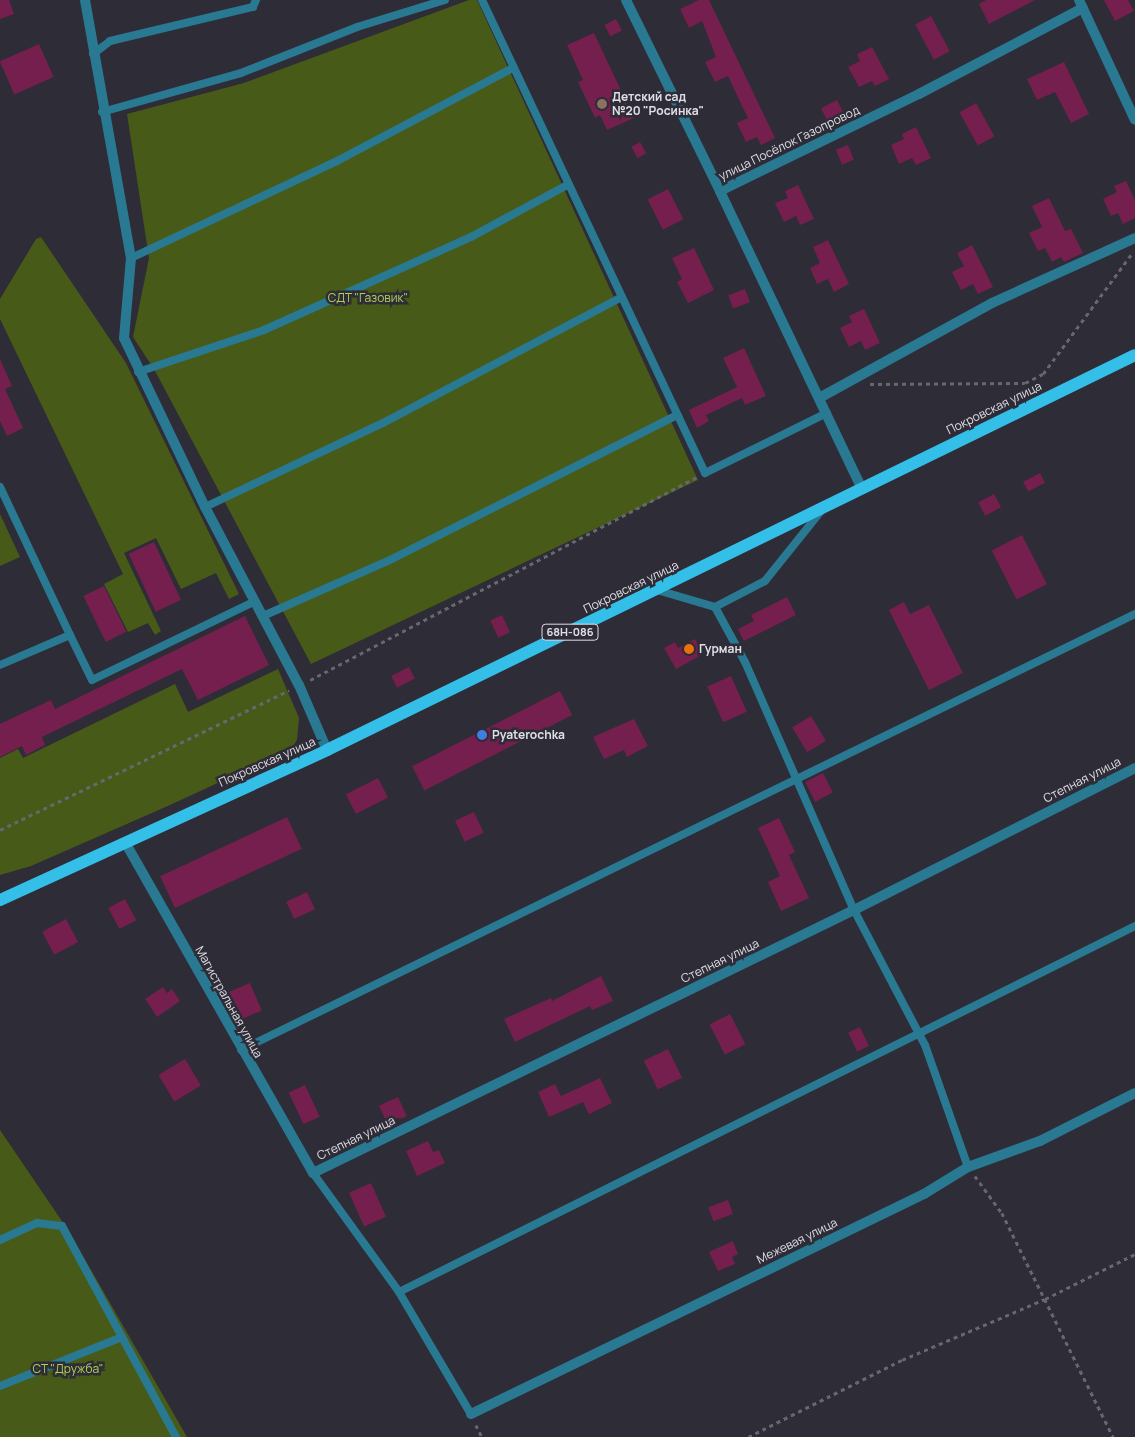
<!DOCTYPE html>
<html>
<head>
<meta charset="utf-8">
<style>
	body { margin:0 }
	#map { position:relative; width:1135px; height:1437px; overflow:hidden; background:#2e2c37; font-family:Manrope,sans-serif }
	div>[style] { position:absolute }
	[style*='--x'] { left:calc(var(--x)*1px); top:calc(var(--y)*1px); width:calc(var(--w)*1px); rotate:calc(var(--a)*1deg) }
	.green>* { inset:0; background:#485a17 }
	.building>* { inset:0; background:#741f4d; transform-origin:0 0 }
	.path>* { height:2.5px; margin-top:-1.25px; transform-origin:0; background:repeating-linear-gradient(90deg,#686670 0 4px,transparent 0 8px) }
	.service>* { height:8px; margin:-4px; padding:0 4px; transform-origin:4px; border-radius:4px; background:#297992 }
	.minor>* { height:10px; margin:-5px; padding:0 5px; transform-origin:5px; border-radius:5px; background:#297992 }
	.primary>* { height:12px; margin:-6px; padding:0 6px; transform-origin:6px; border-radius:6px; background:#34bfe8 }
	.dots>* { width:14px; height:14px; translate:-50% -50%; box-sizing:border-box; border:2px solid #2e2c37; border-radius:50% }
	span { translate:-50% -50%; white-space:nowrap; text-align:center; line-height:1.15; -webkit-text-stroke:5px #2e2c37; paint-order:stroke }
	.shield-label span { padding:1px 4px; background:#2e2c37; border:1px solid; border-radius:4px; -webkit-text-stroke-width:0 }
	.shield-label { font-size:11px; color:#e0dfe7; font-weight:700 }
	.poi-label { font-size:12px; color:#e0dfe7; font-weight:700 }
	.left { translate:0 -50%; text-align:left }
	.street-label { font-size:12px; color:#e0dfe7 }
	.park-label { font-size:12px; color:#afd255 }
</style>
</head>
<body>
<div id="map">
	<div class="green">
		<i style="clip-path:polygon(469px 0,477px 0,698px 480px,311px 664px,154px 369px,133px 337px,149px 258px,127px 114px,244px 83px)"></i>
		<i style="clip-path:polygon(41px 237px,126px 363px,239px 594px,229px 599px,216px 573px,181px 589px,156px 538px,124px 553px,161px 631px,155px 635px,148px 623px,128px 632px,104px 584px,123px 574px,0 319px,0 299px,36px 239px)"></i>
		<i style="clip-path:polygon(0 514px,20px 557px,0 566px)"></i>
		<i style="clip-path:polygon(278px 669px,299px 718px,297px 740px,291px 749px,170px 805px,31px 866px,0 875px,0 758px,18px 749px,23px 758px,175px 684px,188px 712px)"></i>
		<i style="clip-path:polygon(0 1130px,68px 1230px,187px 1437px,0 1437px)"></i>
	</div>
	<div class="building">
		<i style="clip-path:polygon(0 0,9px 0,14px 14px,0 19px)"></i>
		<i style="clip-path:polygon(699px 0,709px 0,775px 138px,761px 145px,757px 137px,746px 142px,737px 123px,748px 118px,742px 106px,728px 76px,715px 82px,705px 62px,716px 57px,702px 21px,689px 28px,680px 9px)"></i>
		<i style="clip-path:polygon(986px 0,1035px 0,989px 24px,979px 4px)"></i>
		<i style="clip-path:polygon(1104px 0,1128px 0,1134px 11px,1115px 21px)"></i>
		<i style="left:931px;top:16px;width:40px;height:18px;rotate:62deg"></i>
		<i style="left:616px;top:19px;width:13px;height:13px;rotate:63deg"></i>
		<i style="clip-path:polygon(594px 33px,634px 118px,607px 130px,600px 115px,595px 118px,578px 82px,583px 80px,567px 45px)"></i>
		<i style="left:39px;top:44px;width:36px;height:43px;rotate:66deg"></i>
		<i style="clip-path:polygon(872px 47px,889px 79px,875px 86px,872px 81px,859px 87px,848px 67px,860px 61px,857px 54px)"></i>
		<i style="clip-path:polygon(1064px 62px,1089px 114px,1071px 123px,1055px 92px,1037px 100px,1027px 79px)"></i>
		<i style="left:837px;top:100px;width:18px;height:18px;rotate:63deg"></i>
		<i style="left:976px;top:103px;width:38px;height:19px;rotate:61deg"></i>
		<i style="clip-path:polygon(916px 127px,931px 158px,916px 165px,912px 158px,899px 164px,891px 145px,904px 139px,902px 134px)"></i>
		<i style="left:640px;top:142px;width:13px;height:10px;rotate:61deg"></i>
		<i style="left:848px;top:145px;width:16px;height:13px;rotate:68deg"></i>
		<i style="clip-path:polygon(1126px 181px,1135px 200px,1135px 218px,1123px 224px,1118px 213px,1111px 216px,1103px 199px,1117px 192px,1114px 186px)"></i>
		<i style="clip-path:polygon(798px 185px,814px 219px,800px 225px,796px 216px,784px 222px,775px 203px,788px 198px,785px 191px)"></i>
		<i style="left:668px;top:189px;width:34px;height:23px;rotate:63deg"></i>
		<i style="clip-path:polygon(1049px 198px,1065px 231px,1071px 229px,1083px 253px,1064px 262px,1061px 257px,1052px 262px,1045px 248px,1038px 251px,1029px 233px,1042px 227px,1032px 206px)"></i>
		<i style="clip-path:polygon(828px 240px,849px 284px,834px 292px,828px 279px,817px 284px,810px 268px,820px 263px,813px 247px)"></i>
		<i style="clip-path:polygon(972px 245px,993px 287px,978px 294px,973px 284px,961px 290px,952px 272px,964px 266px,957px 253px)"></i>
		<i style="clip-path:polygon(694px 248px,714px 290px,688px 303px,677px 282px,682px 279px,672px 258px)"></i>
		<i style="left:745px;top:289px;width:14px;height:18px;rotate:69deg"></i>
		<i style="clip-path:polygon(864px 309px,880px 343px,865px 350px,861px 341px,849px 347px,840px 328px,852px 322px,849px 316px)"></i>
		<i style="clip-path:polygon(744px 348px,766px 396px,745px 405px,742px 398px,706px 415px,709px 421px,697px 428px,689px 410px,737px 387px,723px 358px)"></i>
		<i style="clip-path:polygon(0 359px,12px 386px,5px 389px,23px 428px,7px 436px,0 421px)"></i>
		<i style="left:1040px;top:473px;width:11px;height:19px;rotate:63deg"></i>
		<i style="left:994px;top:494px;width:15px;height:18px;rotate:62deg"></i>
		<i style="left:1022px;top:535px;width:55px;height:34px;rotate:63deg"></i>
		<i style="left:154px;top:542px;width:64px;height:28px;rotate:65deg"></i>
		<i style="left:104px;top:586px;width:51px;height:23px;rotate:64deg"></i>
		<i style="clip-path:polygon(787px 597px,796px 615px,744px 641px,738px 629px,754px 621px,751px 615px)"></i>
		<i style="clip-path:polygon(904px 602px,910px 614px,929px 605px,963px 673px,929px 690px,889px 610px)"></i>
		<i style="left:502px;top:615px;width:19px;height:13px;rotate:65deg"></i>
		<i style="clip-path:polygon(245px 616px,269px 665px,198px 700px,182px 669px,42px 737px,45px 745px,26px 755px,22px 746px,0 757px,0 724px,51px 700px,55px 709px)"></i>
		<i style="clip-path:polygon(695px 639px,703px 654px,676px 669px,664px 648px,675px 642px,678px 648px)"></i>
		<i style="left:409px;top:667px;width:13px;height:20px;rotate:63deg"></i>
		<i style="left:731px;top:676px;width:39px;height:26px;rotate:66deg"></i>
		<i style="left:560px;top:691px;width:27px;height:166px;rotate:63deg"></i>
		<i style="left:811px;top:716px;width:29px;height:22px;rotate:59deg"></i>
		<i style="clip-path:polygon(634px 719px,648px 746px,627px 757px,624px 750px,604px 759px,593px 737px)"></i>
		<i style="left:823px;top:773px;width:22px;height:20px;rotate:63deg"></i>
		<i style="left:378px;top:778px;width:22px;height:36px;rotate:63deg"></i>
		<i style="left:474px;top:812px;width:23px;height:21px;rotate:65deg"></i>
		<i style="left:287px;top:817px;width:35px;height:140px;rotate:65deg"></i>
		<i style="clip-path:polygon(779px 818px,795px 852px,789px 855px,809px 898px,781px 911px,768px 882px,780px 876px,758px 828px)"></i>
		<i style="left:307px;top:892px;width:19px;height:23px;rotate:65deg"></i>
		<i style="left:125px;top:899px;width:24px;height:19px;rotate:62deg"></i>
		<i style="left:66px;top:919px;width:26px;height:27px;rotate:62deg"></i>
		<i style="clip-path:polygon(601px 976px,613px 1001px,592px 1010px,590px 1006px,515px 1042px,504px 1019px,551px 998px,552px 1001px)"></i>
		<i style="left:250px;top:983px;width:30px;height:27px;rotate:67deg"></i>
		<i style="clip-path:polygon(163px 987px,167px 993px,172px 989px,180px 1001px,157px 1017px,145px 999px)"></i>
		<i style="left:730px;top:1014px;width:34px;height:23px;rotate:63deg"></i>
		<i style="left:860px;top:1027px;width:21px;height:13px;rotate:65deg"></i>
		<i style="left:668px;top:1049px;width:32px;height:27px;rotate:64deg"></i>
		<i style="left:185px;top:1059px;width:31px;height:31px;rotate:59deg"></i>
		<i style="clip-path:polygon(600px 1078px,612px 1103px,589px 1114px,583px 1102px,549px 1117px,538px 1092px,555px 1084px,561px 1096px)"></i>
		<i style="left:305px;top:1085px;width:35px;height:18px;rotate:65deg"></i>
		<i style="left:398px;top:1097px;width:21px;height:21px;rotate:65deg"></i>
		<i style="clip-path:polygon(428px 1141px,433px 1152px,439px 1150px,445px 1163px,417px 1176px,406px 1151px)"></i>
		<i style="left:371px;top:1183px;width:37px;height:24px;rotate:66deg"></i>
		<i style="left:728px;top:1200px;width:15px;height:21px;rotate:70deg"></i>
		<i style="clip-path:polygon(733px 1241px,738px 1254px,732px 1257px,735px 1264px,718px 1271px,709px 1252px)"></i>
	</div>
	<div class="path">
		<i style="--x:870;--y:384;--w:155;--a:-0.4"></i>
		<i style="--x:1025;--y:383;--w:20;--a:-27"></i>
		<i style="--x:1043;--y:374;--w:152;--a:-53.6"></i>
		<i style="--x:310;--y:680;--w:437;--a:-27.7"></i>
		<i style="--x:0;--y:830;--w:321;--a:-25.8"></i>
		<i style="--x:975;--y:1176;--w:46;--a:53.9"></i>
		<i style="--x:1002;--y:1213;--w:250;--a:63.6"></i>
		<i style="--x:476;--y:1425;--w:13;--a:63"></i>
		<i style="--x:748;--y:1437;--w:172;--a:-26.6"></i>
		<i style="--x:902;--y:1360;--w:155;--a:-23.1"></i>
		<i style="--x:1045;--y:1299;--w:101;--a:-26.6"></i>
	</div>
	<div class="service">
		<i style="--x:482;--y:0;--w:523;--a:64.76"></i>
		<i style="--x:705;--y:473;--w:136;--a:-26.2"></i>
		<i style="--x:93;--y:54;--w:21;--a:-37"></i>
		<i style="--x:110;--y:41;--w:147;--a:-13.4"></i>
		<i style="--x:253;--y:7;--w:8;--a:-67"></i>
		<i style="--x:102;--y:112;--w:144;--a:-15.7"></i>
		<i style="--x:241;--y:73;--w:125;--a:-21.6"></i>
		<i style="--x:357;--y:27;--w:92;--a:-17.1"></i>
		<i style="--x:131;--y:258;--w:228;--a:-25.2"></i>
		<i style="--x:337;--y:161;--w:199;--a:-27.9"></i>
		<i style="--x:138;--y:372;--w:133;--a:-18.4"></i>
		<i style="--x:264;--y:330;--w:227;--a:-24.2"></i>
		<i style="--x:471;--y:237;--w:111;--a:-28.4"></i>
		<i style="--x:0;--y:487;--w:164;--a:64.7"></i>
		<i style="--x:70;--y:635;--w:76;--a:156.8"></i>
		<i style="--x:205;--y:507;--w:197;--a:-25.3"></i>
		<i style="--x:383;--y:423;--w:270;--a:-27.8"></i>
		<i style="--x:657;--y:590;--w:60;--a:16.3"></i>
		<i style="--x:715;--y:607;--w:56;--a:-27.5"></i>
		<i style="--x:765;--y:581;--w:90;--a:-51.3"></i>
		<i style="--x:715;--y:607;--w:63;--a:61.4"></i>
		<i style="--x:745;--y:662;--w:271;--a:66.3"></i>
		<i style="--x:854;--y:910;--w:153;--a:62.3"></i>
		<i style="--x:925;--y:1045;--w:129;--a:70.6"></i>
		<i style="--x:263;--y:616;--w:139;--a:-23.8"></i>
		<i style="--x:390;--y:560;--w:322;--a:-26.8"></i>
		<i style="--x:70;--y:635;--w:50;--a:63.9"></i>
		<i style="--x:92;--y:680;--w:179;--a:-25.8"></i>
		<i style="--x:241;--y:1050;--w:995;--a:-26"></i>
		<i style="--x:313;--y:1173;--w:147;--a:54.1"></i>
		<i style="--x:399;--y:1292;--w:142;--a:59.5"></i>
		<i style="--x:0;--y:1240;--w:41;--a:-24.7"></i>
		<i style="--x:37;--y:1223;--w:25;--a:7"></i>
		<i style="--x:62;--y:1226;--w:126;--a:61.6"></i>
		<i style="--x:122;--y:1337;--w:131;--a:158.1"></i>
		<i style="--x:399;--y:1292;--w:822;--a:-26.44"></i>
		<i style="--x:122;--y:1337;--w:114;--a:61.6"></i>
	</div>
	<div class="minor">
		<i style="--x:85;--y:0;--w:262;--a:79.9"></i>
		<i style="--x:131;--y:258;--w:80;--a:95"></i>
		<i style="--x:124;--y:338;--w:187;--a:64.4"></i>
		<i style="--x:205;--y:507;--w:201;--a:62.2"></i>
		<i style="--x:299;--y:685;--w:71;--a:66.7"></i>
		<i style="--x:626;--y:0;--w:213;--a:63.8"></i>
		<i style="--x:1079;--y:0;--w:132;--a:65"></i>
		<i style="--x:821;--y:397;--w:195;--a:-28.8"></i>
		<i style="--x:992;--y:303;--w:157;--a:-24.4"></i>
		<i style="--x:862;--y:489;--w:330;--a:-115.5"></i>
		<i style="--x:720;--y:191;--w:221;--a:-26"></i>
		<i style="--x:919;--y:94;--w:185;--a:-27.7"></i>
		<i style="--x:125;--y:842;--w:381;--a:60.4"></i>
		<i style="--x:313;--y:1173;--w:602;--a:-25.93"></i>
		<i style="--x:854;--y:910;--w:315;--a:-26.8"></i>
		<i style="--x:471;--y:1414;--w:504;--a:-25.9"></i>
		<i style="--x:924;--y:1194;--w:52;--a:-31.5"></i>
		<i style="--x:968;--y:1167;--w:77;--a:-19.9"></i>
		<i style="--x:1040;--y:1141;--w:106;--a:-26.8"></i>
	</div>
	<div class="primary">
		<i style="--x:0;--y:900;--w:360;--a:-24.6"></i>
		<i style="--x:327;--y:750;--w:899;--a:-26.05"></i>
	</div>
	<div class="dots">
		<i style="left:602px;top:104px;background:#8d6e63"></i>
		<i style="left:689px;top:649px;background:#e8710a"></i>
		<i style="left:482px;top:735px;background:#3f7fe0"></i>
	</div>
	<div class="shield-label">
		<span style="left:570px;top:632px">68Н-086</span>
	</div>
	<div class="poi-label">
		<span class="left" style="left:612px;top:104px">Детский сад<br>№20 "Росинка"</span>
		<span class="left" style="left:699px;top:649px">Гурман</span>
		<span class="left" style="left:492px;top:735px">Pyaterochka</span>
	</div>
	<div class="street-label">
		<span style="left:789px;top:143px;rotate:-26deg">улица Посёлок Газопровод</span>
		<span style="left:994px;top:408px;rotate:-26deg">Покровская улица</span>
		<span style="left:631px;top:587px;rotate:-26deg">Покровская улица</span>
		<span style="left:267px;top:762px;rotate:-24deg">Покровская улица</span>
		<span style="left:1082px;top:780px;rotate:-27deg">Степная улица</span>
		<span style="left:720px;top:961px;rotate:-26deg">Степная улица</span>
		<span style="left:229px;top:1002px;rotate:61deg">Магистральная улица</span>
		<span style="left:356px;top:1138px;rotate:-26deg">Степная улица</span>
		<span style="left:797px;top:1241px;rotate:-26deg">Межевая улица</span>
	</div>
	<div class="park-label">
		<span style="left:368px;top:298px">СДТ "Газовик"</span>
		<span style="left:68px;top:1369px">СТ "Дружба"</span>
	</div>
</div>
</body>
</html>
